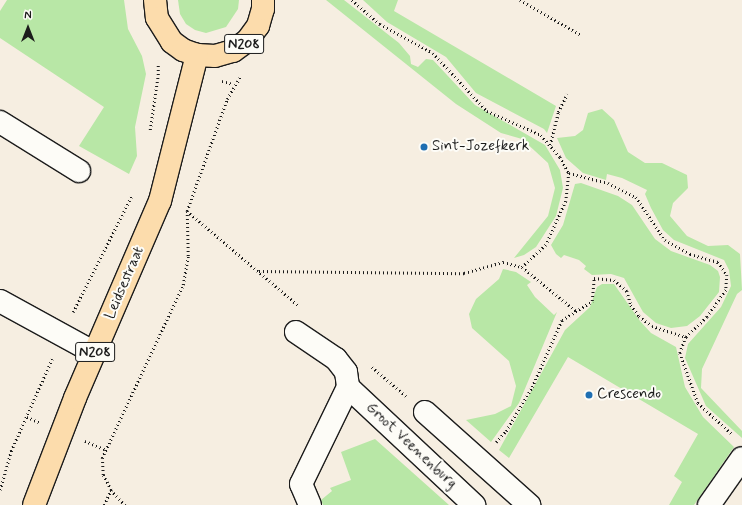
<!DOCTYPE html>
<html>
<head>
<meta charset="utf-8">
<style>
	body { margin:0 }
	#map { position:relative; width:742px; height:505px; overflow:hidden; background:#f6eee1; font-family:Mynerve,sans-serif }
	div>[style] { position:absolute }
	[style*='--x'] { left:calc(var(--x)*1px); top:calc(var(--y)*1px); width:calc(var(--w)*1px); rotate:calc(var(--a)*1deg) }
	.green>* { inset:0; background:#b8e7a6 }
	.path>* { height:2.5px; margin-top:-1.25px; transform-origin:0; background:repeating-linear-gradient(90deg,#1c1c1c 0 1px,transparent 0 4px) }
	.roads { filter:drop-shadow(1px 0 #1c1c1c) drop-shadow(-1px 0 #1c1c1c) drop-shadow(0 1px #1c1c1c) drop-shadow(0 -1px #1c1c1c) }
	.minor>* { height:22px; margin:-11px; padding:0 11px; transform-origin:11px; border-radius:11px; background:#fdfcf7 }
	.major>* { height:22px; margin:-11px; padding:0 11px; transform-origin:11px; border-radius:11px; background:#fcdcac }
	.dots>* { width:11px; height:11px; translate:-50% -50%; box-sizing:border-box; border:2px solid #fdfcf7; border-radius:50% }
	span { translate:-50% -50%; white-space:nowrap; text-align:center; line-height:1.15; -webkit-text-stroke:4px #fdfcf7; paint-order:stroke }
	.shield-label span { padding:1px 3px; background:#fdfcf7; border:1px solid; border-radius:3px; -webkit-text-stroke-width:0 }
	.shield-label { font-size:14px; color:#1c1c1c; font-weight:700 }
	.poi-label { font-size:15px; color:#1c1c1c }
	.left { translate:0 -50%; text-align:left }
	.street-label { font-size:15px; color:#1c1c1c }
	.north { position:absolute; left:8px; top:8px; width:40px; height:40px; -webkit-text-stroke:3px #fdfcf7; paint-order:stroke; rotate:0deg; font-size:11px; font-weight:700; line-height:16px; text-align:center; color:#1c1c1c }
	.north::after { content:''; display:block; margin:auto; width:14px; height:18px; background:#1c1c1c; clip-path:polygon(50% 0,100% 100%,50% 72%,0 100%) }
</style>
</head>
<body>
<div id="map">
	<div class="green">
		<i style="clip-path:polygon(7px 0,124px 0,128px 29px,142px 56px,146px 74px,135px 127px,137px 156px,129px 174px,79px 146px,104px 107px,0 38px,0 11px)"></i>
		<i style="clip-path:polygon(178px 0,239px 0,238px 9px,226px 27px,206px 33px,195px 30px,186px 24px,180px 14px)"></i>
		<i style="clip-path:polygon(326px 0,344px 0,399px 43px,410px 56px,411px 64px,418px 67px,426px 59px,433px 60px,475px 105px,545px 145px,560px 170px,563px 188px,556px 216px,536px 247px,524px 255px,514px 258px,548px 216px,555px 188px,548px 163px,522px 139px,501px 133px,456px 104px)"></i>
		<i style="clip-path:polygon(363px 0,398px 0,394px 11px,556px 106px,547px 133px,544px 129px,476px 93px,446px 57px,387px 22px)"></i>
		<i style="clip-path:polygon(602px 109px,614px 120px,628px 152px,645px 163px,662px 163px,687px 175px,688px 188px,673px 203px,670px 216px,687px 236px,708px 246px,728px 245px,740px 254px,742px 290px,737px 294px,702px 369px,701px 388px,742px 431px,742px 438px,706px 406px,685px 358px,688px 344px,721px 307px,731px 286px,729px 270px,724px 260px,674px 240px,663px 230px,651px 208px,645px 194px,647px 190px,622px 178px,607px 174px,606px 180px,583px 173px,566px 158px,557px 138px,575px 136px,583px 130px,588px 113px)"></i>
		<i style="clip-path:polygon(581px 183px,618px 196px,632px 205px,655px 239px,671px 251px,710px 265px,718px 271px,720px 277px,719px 292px,700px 316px,687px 326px,671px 328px,656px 323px,643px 312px,624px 278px,611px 274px,592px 275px,584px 269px,586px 266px,579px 260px,564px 255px,561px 258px,556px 254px,551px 245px,563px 225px,575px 184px)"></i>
		<i style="clip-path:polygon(503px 269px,516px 272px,531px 282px,527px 285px,535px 297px,554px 315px,557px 312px,519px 403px,491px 442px,466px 420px,495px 414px,511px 406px,516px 386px,509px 361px,472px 328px,469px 314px,476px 299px,499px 279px)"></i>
		<i style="clip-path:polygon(602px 284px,614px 284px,640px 321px,651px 333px,676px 347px,685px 387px,703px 417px,734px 447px,694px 505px,669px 505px,682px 482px,674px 476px,698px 434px,568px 357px,509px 458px,499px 450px,565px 330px,590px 307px,597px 287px)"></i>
		<i style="clip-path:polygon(375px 439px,449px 505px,323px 505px,321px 500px,332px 491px,330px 488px,351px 480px,341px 452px)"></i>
	</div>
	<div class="path">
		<i style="--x:352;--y:0;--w:37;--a:41"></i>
		<i style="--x:380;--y:24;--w:60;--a:28.7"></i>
		<i style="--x:433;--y:53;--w:79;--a:47"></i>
		<i style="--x:487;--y:111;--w:59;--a:24"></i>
		<i style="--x:541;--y:135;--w:29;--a:49"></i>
		<i style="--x:560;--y:157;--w:18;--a:61"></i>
		<i style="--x:569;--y:173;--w:28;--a:96"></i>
		<i style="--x:566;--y:201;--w:48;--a:114.4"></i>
		<i style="--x:546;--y:245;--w:33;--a:137"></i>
		<i style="--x:520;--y:0;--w:70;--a:29.8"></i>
		<i style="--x:222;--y:81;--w:11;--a:15"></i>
		<i style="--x:150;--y:130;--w:56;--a:-81.7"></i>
		<i style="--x:158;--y:75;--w:11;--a:-90"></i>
		<i style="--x:550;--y:145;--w:34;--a:-76"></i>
		<i style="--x:558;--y:112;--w:20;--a:-63"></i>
		<i style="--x:569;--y:173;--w:40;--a:14.4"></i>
		<i style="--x:608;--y:183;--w:31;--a:27"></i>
		<i style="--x:636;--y:197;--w:52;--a:56"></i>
		<i style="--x:665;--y:240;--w:29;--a:29"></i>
		<i style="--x:690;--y:254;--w:29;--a:16"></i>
		<i style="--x:718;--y:262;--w:16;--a:55"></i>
		<i style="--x:727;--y:275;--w:15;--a:94"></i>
		<i style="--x:726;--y:290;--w:33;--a:125"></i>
		<i style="--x:707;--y:317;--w:29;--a:136"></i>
		<i style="--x:187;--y:211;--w:147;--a:40.3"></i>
		<i style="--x:259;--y:271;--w:205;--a:0.6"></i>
		<i style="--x:464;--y:273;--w:41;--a:-15.8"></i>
		<i style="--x:503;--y:262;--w:20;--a:15"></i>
		<i style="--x:522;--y:267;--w:70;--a:39.2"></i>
		<i style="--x:73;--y:312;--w:131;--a:-63.2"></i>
		<i style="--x:372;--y:367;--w:45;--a:40.5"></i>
		<i style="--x:27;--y:417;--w:13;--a:23"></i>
		<i style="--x:85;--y:441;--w:23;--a:23"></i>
		<i style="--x:496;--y:442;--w:15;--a:-48"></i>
		<i style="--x:506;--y:431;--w:51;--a:-59.4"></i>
		<i style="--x:532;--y:387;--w:73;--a:-65.9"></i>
		<i style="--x:562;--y:320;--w:36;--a:-32"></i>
		<i style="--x:592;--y:301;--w:23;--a:-85"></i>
		<i style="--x:594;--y:278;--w:20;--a:6"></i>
		<i style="--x:614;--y:280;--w:17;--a:40"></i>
		<i style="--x:627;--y:291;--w:15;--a:74"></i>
		<i style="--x:631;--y:305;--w:14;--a:54"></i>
		<i style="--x:639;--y:316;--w:16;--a:38"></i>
		<i style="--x:652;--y:326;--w:36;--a:18"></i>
		<i style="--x:686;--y:337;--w:17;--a:111"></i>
		<i style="--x:680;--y:353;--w:53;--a:70.2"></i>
		<i style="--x:698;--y:403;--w:46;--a:42.4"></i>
		<i style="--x:0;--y:490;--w:41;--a:-74.2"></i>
		<i style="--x:11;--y:451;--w:101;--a:-66"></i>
		<i style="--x:111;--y:490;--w:21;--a:47"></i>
		<i style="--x:104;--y:505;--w:17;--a:-65"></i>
		<i style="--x:111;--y:490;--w:17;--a:-118"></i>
		<i style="--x:103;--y:475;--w:17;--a:-93"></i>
		<i style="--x:102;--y:458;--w:191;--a:-64.9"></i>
		<i style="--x:183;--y:285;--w:29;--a:-80"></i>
		<i style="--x:188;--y:256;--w:45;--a:-91.3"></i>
		<i style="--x:187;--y:211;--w:119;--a:-70.3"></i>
		<i style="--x:227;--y:99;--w:26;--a:-59"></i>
	</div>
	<div class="roads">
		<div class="minor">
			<i style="--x:0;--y:122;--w:93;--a:31.8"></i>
			<i style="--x:0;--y:301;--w:108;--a:28.7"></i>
			<i style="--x:296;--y:332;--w:48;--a:34"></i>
			<i style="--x:336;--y:359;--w:16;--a:52"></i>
			<i style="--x:346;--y:372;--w:15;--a:82"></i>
			<i style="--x:425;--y:412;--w:140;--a:41.8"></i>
			<i style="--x:310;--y:505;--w:23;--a:-113"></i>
			<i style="--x:301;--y:484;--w:108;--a:-64.1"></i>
			<i style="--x:348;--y:387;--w:173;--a:43.1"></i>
			<i style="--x:709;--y:505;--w:57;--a:-54.9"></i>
		</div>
		<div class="major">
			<i style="--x:155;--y:0;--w:18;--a:84"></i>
			<i style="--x:157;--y:18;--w:28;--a:58"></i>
			<i style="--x:172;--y:42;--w:14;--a:36"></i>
			<i style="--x:183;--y:50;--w:15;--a:20"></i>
			<i style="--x:197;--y:55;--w:18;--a:3"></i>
			<i style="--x:215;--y:56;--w:19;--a:-16"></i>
			<i style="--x:233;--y:51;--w:17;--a:-36"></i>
			<i style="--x:247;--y:41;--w:19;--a:-54"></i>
			<i style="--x:258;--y:26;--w:18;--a:-74"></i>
			<i style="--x:263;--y:9;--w:9;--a:-90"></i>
			<i style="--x:34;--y:505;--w:115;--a:-69"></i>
			<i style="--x:75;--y:398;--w:215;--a:-66.7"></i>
			<i style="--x:160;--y:201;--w:151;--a:-75.8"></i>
		</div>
	</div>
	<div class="dots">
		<i style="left:424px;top:147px;background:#1f6fb2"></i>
		<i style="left:589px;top:395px;background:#1f6fb2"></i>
	</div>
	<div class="shield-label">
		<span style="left:244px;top:44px">N208</span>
		<span style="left:95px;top:352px">N208</span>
	</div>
	<div class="poi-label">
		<span class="left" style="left:432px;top:147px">Sint-Jozefkerk</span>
		<span class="left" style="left:597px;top:395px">Crescendo</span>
	</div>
	<div class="street-label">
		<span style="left:125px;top:283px;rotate:-67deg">Leidsestraat</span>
		<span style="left:411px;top:446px;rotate:43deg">Groot Veenenburg</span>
	</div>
	<div class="north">N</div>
</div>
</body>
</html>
